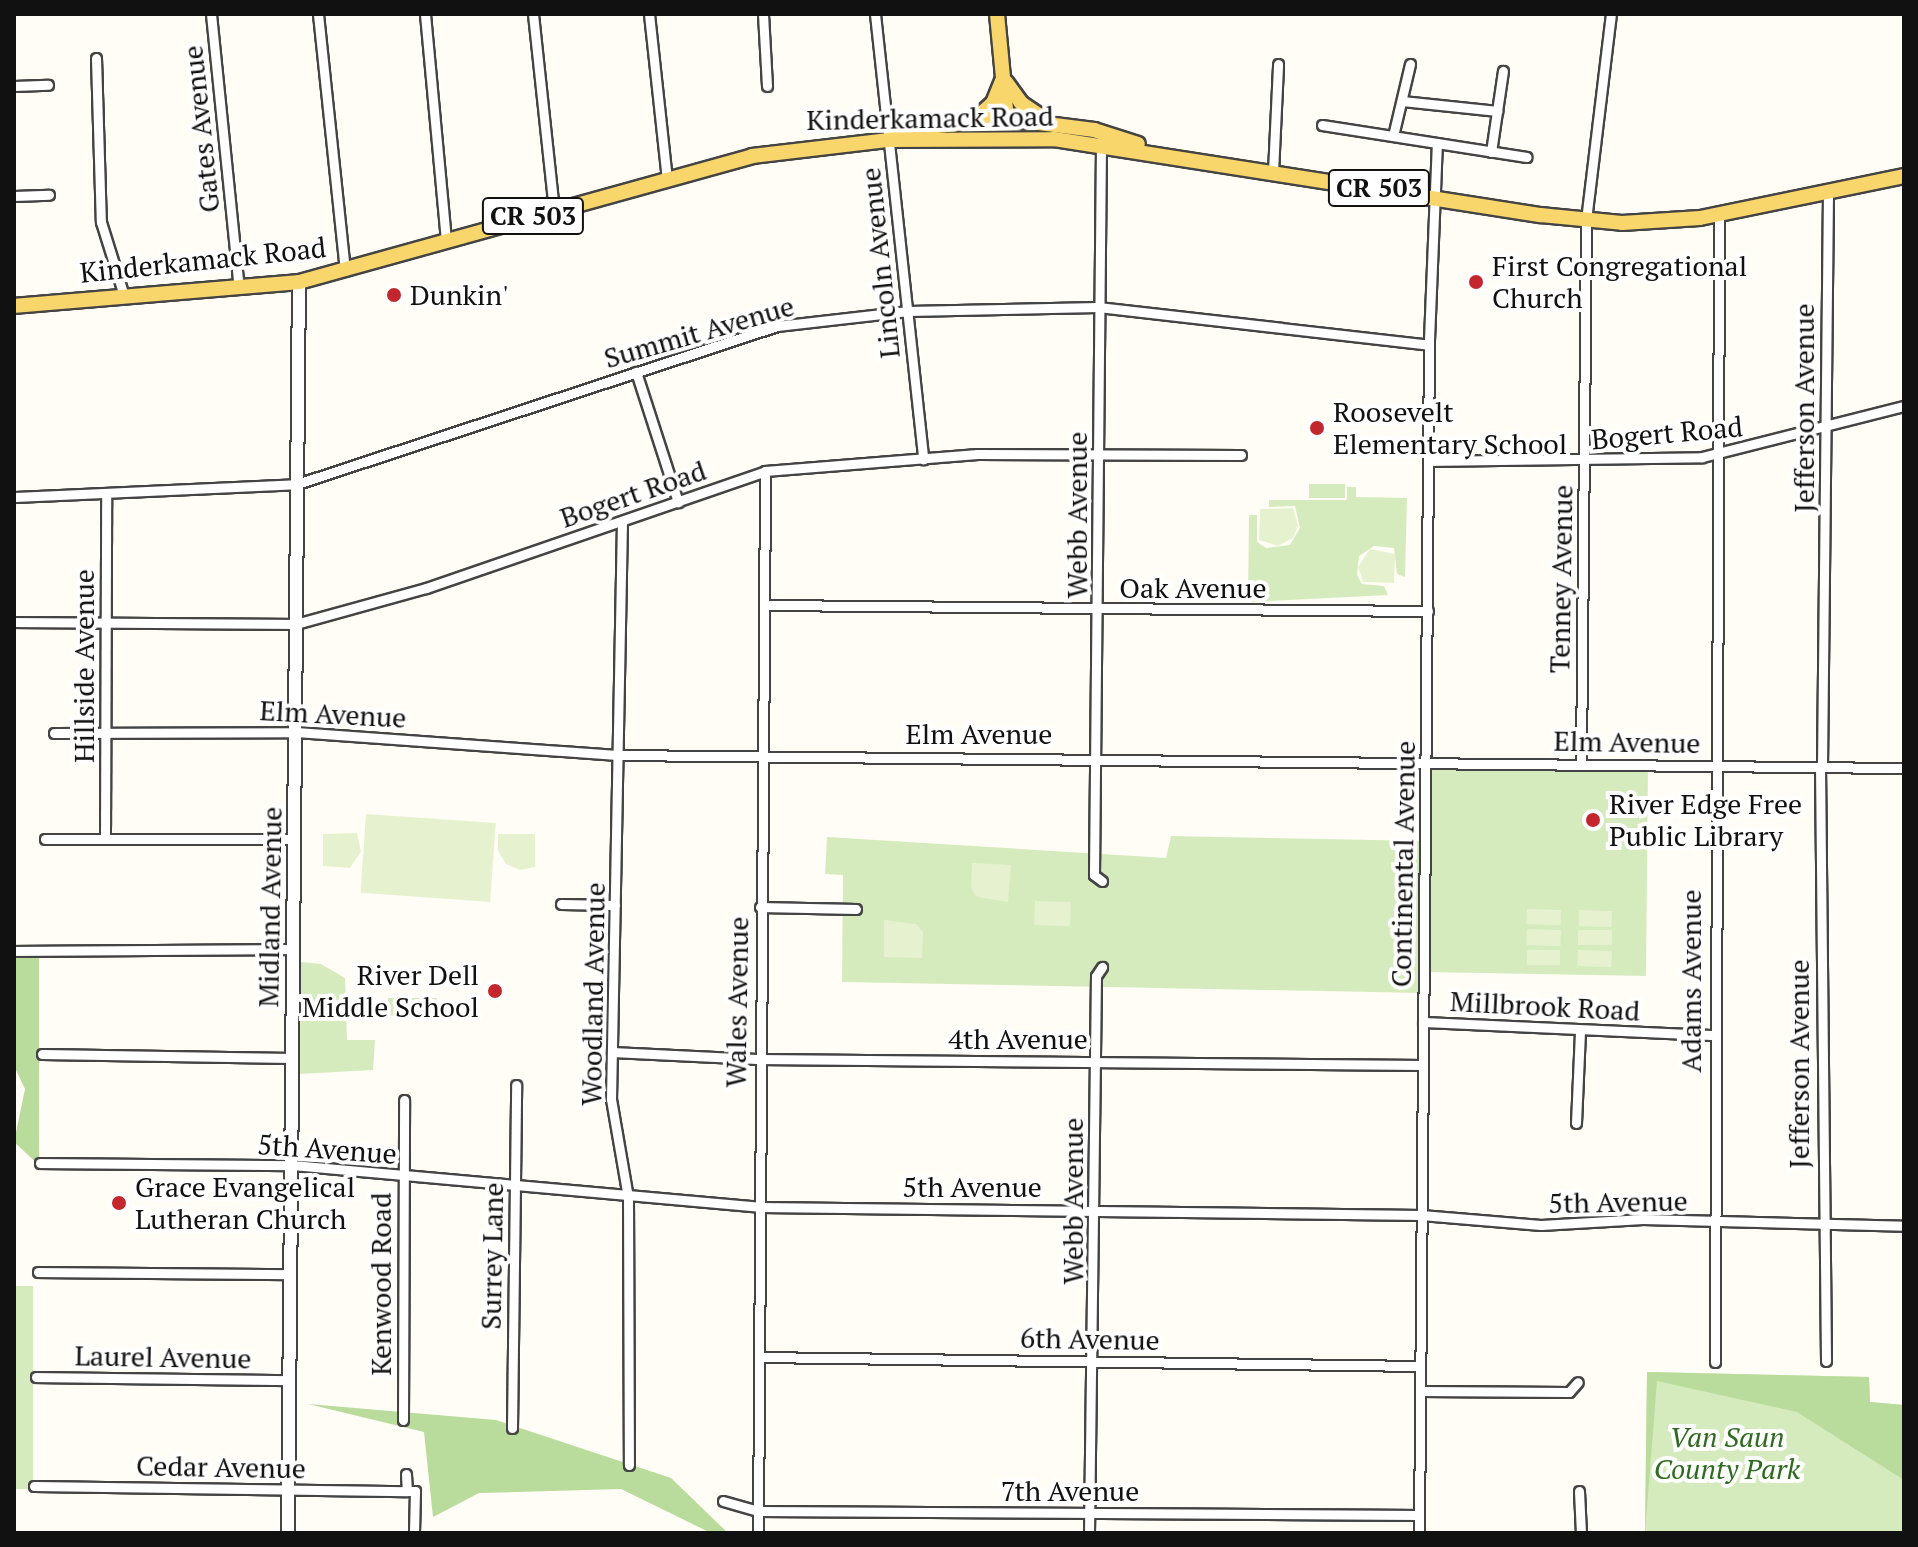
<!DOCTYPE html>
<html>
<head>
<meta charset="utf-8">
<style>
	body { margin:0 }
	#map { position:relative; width:1918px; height:1547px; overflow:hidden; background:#fffdf5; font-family:"PT Serif",serif }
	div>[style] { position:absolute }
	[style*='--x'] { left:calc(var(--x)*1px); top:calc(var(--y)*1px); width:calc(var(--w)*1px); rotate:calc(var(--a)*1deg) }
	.green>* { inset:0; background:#d5ebbd; transform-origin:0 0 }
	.forest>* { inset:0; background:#b9dc9c }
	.pitch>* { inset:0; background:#e6f2cf; transform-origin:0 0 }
	.roads { filter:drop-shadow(2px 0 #444) drop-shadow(-2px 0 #444) drop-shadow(0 2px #444) drop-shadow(0 -2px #444) }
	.minor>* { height:9px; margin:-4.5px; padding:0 4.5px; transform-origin:4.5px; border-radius:4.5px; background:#fff }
	.tertiary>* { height:12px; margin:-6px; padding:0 6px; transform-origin:6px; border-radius:6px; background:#fff }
	.primary>* { height:14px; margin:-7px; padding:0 7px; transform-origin:7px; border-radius:7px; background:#f9d66b }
	.dots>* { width:22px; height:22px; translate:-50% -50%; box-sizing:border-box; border:4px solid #fff; border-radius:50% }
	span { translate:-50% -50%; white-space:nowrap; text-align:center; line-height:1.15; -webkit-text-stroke:8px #fff; paint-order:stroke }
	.shield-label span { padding:2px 6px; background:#fff; border:2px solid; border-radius:6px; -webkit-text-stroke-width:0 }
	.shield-label { font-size:26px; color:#111; font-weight:700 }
	.street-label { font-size:28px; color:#111 }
	.poi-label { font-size:28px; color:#111 }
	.left { translate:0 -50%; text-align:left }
	.right { translate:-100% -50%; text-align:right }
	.park-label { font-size:28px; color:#2f6b1f; font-style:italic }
	.frame { position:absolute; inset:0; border:16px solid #111; pointer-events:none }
</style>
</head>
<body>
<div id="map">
	<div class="green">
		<i style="left:1345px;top:484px;width:14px;height:36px;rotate:90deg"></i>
		<i style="clip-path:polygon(1347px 487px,1356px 487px,1356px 497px,1407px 498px,1405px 577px,1397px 574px,1394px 548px,1374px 546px,1359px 556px,1357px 575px,1362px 584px,1384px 586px,1388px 595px,1248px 602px,1249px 515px,1257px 515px,1257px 542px,1266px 548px,1290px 545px,1300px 528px,1295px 506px,1269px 507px,1269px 500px,1347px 500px)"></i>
		<i style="clip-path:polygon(1425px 764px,1648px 764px,1646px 976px,1422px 972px,1422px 993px,842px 982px,843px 875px,825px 874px,827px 837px,1166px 858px,1171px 836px,1424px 841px)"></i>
		<i style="clip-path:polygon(301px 962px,321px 964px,345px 978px,347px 1040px,375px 1040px,373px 1070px,298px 1074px)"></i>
		<i style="left:388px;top:998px;width:49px;height:18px"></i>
		<i style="left:33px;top:1286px;width:203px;height:27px;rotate:90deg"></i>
		<i style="clip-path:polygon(1647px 1372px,1869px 1377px,1870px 1402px,1904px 1405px,1904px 1533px,1645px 1533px)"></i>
	</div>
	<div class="forest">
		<i style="clip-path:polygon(14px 954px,39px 957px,39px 1165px,14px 1142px,25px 1089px,14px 1066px)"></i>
		<i style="clip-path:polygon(1647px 1372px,1869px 1377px,1870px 1402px,1904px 1405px,1904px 1480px,1797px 1412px,1657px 1381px,1645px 1533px)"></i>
		<i style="clip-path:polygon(308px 1404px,496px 1420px,671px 1478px,728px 1533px,711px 1533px,621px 1489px,479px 1493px,433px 1517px,424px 1432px)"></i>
	</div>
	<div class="pitch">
		<i style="clip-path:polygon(1293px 508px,1298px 526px,1293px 538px,1278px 546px,1259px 540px,1260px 509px)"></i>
		<i style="clip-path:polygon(1370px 549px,1395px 554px,1394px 583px,1363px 582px,1358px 567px)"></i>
		<i style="left:366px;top:814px;width:130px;height:79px;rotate:4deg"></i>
		<i style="clip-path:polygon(357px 833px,361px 852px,350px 868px,323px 866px,323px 834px)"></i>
		<i style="clip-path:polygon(498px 834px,535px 834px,535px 867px,520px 870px,506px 864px,498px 851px)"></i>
		<i style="clip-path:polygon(972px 863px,1011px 865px,1008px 902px,977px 897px,971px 888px)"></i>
		<i style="left:1035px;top:901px;width:36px;height:24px;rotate:2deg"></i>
		<i style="left:1527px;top:909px;width:34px;height:15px;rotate:2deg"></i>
		<i style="left:1579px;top:910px;width:33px;height:16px;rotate:2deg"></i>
		<i style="clip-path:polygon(884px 920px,916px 924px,923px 932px,922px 958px,884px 957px)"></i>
		<i style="left:1527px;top:929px;width:34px;height:16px;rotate:2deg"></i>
		<i style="left:1578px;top:930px;width:34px;height:15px"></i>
		<i style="left:1527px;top:950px;width:33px;height:15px"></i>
		<i style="left:1578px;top:950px;width:34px;height:16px;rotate:2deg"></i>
	</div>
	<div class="roads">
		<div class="minor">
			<i style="--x:211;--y:14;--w:275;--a:84.2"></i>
			<i style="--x:318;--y:14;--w:258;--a:84"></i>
			<i style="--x:425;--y:14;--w:228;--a:84.7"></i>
			<i style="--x:533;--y:14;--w:197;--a:83.9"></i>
			<i style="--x:649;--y:14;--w:166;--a:83.8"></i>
			<i style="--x:763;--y:14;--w:72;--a:86.8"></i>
			<i style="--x:875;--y:14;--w:448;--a:83.8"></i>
			<i style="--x:96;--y:58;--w:164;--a:88.3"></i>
			<i style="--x:101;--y:222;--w:77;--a:72.7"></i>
			<i style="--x:14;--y:86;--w:34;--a:-2"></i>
			<i style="--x:1402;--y:101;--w:96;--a:6"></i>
			<i style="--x:1322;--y:125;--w:207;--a:8.9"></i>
			<i style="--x:1393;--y:136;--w:74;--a:-76.7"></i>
			<i style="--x:1101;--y:145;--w:730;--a:90.55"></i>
			<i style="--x:1094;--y:875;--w:10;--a:37"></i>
			<i style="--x:1491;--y:152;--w:82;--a:-81.6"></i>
			<i style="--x:1273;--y:172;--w:108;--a:-87.3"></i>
			<i style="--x:14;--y:196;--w:35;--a:-2"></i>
			<i style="--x:636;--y:372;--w:137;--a:72.1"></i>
			<i style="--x:1429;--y:461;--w:273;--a:-0.8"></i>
			<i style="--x:1702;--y:457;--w:208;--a:-14.2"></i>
			<i style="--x:14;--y:497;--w:283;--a:-2.6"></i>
			<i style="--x:297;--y:484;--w:505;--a:-18.22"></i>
			<i style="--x:777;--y:326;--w:132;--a:-6.5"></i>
			<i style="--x:908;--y:311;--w:190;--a:-1.2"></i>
			<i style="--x:1098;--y:307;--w:333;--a:6.5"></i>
			<i style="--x:622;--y:521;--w:578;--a:91.09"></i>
			<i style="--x:611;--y:1099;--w:99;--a:80.2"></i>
			<i style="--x:628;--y:1197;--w:268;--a:89.8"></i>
			<i style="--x:766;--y:605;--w:662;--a:0.52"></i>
			<i style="--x:14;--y:622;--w:282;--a:0.4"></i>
			<i style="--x:296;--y:624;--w:135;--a:-15.5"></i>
			<i style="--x:426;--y:588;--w:359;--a:-19"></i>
			<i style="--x:765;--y:471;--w:213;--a:-4.6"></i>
			<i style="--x:977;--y:454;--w:264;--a:0.2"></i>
			<i style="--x:54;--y:733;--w:242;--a:-0.2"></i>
			<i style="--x:296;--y:732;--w:322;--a:4.1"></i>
			<i style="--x:617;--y:755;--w:1287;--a:0.58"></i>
			<i style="--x:1581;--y:763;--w:543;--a:-89.47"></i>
			<i style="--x:1586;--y:220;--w:208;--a:-83.1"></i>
			<i style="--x:1820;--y:766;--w:595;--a:89.42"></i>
			<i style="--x:1822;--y:766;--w:572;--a:-89.4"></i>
			<i style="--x:45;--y:839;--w:250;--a:0"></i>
			<i style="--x:105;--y:839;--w:345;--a:-89.8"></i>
			<i style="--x:561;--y:904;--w:54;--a:1.1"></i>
			<i style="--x:760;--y:907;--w:96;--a:1.2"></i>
			<i style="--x:14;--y:951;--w:280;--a:-0.4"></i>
			<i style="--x:1423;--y:1022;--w:289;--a:2.6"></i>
			<i style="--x:612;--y:1052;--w:145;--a:2.8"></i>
			<i style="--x:757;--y:1059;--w:666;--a:0.52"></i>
			<i style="--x:42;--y:1054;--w:249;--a:0.9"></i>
			<i style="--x:1576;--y:1123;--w:91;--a:-87.5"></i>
			<i style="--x:40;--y:1163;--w:251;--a:0.5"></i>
			<i style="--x:291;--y:1165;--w:471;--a:5.1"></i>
			<i style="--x:760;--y:1207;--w:661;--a:0.69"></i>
			<i style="--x:1421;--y:1215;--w:120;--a:4.8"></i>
			<i style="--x:1541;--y:1225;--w:102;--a:-3.4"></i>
			<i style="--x:1643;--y:1219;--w:261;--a:1.5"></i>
			<i style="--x:38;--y:1272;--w:253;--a:0.5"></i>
			<i style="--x:759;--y:1357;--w:661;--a:0.78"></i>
			<i style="--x:1715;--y:1362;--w:1147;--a:-89.8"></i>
			<i style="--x:36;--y:1377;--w:254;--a:0.7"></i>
			<i style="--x:1420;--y:1391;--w:149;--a:0.4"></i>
			<i style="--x:1569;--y:1392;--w:13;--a:-48"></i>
			<i style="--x:403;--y:1420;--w:320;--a:-89.8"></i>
			<i style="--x:512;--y:1428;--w:343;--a:-89.3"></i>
			<i style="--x:406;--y:1474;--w:17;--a:87"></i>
			<i style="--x:34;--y:1486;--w:373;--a:0.8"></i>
			<i style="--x:407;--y:1491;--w:8;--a:0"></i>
			<i style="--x:415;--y:1491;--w:42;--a:91.4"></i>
			<i style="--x:1579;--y:1491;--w:42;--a:87.3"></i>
			<i style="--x:723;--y:1501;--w:36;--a:16"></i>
			<i style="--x:758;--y:1511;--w:661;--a:0.35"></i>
			<i style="--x:758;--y:1533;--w:1062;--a:-89.62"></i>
			<i style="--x:1089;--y:1533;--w:557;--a:-89.28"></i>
			<i style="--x:1096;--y:976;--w:11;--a:-56"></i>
			<i style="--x:1419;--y:1533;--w:1193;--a:-89.52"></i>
			<i style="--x:1429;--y:340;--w:197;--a:-87.7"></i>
		</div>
		<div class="tertiary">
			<i style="--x:288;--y:1533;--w:1251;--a:-89.5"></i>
		</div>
		<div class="primary">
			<i style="--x:997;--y:14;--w:105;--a:84.6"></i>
			<i style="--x:1006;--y:82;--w:26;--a:54"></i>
			<i style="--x:1021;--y:103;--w:29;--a:34"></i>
			<i style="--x:973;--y:121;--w:27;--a:-42"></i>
			<i style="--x:993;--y:103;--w:24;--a:-68"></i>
			<i style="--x:893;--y:138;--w:36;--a:-18"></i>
			<i style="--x:927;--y:127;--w:80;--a:-5.7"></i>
			<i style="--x:1007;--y:119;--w:88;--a:7.2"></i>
			<i style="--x:1094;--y:130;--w:46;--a:17.7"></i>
			<i style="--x:14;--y:306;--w:286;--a:-4.8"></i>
			<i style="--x:299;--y:282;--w:470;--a:-15.5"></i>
			<i style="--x:752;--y:156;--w:138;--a:-6.7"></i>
			<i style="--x:889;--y:140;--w:165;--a:-0.3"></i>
			<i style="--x:1054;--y:139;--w:493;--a:8.9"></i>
			<i style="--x:1541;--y:215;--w:81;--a:5.6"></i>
			<i style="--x:1622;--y:223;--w:78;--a:-3.7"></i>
			<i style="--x:1700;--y:218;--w:208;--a:-11.6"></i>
		</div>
	</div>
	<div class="dots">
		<i style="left:1476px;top:282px;background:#c4262e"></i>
		<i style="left:394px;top:295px;background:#c4262e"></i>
		<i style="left:1317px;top:428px;background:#c4262e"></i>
		<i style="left:1593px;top:820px;background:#c4262e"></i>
		<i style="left:495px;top:991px;background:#c4262e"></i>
		<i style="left:119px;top:1203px;background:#c4262e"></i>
	</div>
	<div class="shield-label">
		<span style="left:1379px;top:188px">CR 503</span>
		<span style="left:533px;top:216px">CR 503</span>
	</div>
	<div class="street-label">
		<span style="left:930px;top:118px;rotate:-1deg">Kinderkamack Road</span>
		<span style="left:201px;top:129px;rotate:-96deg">Gates Avenue</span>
		<span style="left:203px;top:260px;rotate:-6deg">Kinderkamack Road</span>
		<span style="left:880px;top:263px;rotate:-96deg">Lincoln Avenue</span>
		<span style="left:699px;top:332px;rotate:-16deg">Summit Avenue</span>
		<span style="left:1804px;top:408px;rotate:-90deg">Jefferson Avenue</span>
		<span style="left:1667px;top:433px;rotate:-5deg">Bogert Road</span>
		<span style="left:633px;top:494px;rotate:-19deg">Bogert Road</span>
		<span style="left:1077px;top:515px;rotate:-90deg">Webb Avenue</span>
		<span style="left:1561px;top:579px;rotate:-89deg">Tenney Avenue</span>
		<span style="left:1193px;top:588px">Oak Avenue</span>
		<span style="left:84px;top:666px;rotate:-90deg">Hillside Avenue</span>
		<span style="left:333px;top:714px;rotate:3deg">Elm Avenue</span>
		<span style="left:979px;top:734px">Elm Avenue</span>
		<span style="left:1627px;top:742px;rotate:1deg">Elm Avenue</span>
		<span style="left:1403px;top:864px;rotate:-89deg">Continental Avenue</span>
		<span style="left:270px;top:907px;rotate:-89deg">Midland Avenue</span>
		<span style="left:1691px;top:981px;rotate:-90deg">Adams Avenue</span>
		<span style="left:593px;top:994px;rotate:-89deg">Woodland Avenue</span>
		<span style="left:737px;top:1002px;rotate:-89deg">Wales Avenue</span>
		<span style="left:1545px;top:1006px;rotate:3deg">Millbrook Road</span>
		<span style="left:1018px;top:1039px">4th Avenue</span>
		<span style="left:1799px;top:1064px;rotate:-90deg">Jefferson Avenue</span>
		<span style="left:327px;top:1149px;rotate:4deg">5th Avenue</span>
		<span style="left:972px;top:1187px">5th Avenue</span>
		<span style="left:1073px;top:1201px;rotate:-90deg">Webb Avenue</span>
		<span style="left:1618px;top:1202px;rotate:-1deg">5th Avenue</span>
		<span style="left:492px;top:1256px;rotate:-89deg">Surrey Lane</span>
		<span style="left:381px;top:1284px;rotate:-90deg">Kenwood Road</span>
		<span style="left:1090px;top:1339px;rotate:1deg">6th Avenue</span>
		<span style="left:163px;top:1357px;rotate:1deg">Laurel Avenue</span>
		<span style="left:221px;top:1467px;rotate:1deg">Cedar Avenue</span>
		<span style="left:1070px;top:1491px">7th Avenue</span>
	</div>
	<div class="poi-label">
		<span class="left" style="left:1492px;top:282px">First Congregational<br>Church</span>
		<span class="left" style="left:410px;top:295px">Dunkin'</span>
		<span class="left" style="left:1333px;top:428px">Roosevelt<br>Elementary School</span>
		<span class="left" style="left:1609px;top:820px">River Edge Free<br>Public Library</span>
		<span class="right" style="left:479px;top:991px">River Dell<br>Middle School</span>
		<span class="left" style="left:135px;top:1203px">Grace Evangelical<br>Lutheran Church</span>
	</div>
	<div class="park-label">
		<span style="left:1727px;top:1453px">Van Saun<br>County Park</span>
	</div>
	<div class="frame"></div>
</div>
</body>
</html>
